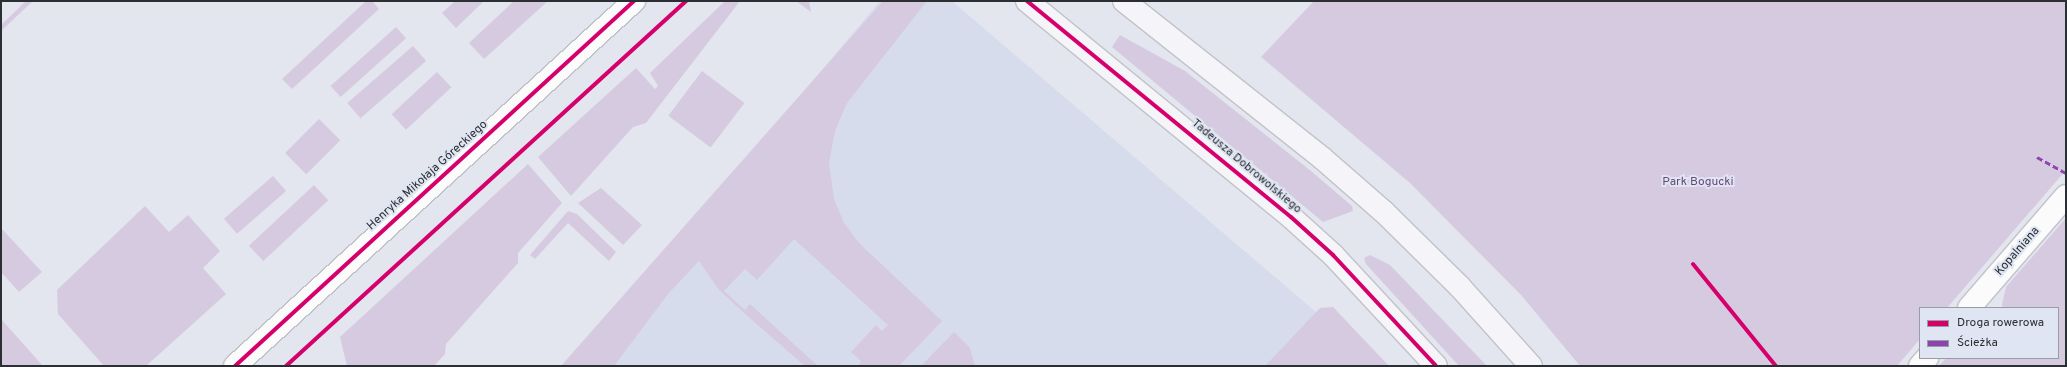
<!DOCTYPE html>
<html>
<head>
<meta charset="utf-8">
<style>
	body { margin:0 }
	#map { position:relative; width:2067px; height:367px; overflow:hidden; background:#e3e6ee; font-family:Overpass,sans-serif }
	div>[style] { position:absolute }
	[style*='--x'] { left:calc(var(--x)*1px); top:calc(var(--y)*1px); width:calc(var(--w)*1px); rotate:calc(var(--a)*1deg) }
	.built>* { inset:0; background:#d6dceb }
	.green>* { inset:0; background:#d6cae0; transform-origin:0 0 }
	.roads { filter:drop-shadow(1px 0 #c1c3c9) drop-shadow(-1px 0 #c1c3c9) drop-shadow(0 1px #c1c3c9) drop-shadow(0 -1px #c1c3c9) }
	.street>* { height:22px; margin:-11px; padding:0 11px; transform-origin:11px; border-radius:11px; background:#fbfbfc }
	.secondary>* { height:22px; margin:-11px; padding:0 11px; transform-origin:11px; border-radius:11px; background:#f5f4f8 }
	.quiet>* { height:3px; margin-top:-1.5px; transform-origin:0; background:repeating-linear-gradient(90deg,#8e44ad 0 6px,transparent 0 9px) }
	.cycleway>* { height:4px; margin:-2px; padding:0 2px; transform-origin:2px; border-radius:2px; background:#d6006c }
	span { translate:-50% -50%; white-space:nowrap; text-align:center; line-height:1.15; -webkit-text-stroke:4px #dfe5f2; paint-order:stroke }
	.street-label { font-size:12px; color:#2b2e32 }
	.park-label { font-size:12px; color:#6d467a }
	.frame { position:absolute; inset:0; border:2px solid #2b2e32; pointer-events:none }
	.legend { position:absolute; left:1919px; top:307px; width:140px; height:52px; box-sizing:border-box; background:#dfe5f2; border:1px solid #979ca5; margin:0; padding:5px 7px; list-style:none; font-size:12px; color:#2b2e32 }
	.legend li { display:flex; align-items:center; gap:8px; height:20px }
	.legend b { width:20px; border:1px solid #979ca5 }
</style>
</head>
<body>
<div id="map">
	<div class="built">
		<i style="clip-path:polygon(880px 1px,952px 1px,1379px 366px,565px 366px,728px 182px)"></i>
	</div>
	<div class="green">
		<i style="clip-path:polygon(26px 1px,33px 1px,1px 31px,1px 25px)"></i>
		<i style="clip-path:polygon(366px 1px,372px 1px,379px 9px,292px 89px,282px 79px)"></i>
		<i style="clip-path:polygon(455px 1px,484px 1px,456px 28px,442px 13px)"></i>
		<i style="clip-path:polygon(514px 1px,548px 1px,484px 59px,469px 43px)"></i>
		<i style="clip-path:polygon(725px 1px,740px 1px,646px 123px,633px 127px,571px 196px,538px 157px,636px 68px,655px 89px,658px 86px,650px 73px)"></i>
		<i style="clip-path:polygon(796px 1px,809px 1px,811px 12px)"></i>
		<i style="clip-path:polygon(883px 1px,927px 1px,847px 103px,835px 131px,829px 163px,834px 199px,844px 223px,860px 244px,942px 321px,899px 366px,858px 366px,861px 361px,851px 352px,876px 325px,882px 331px,888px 325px,794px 239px,757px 280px,745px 269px,724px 291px,745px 310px,750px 304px,818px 366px,805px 366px,744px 313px,719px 290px,699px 261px,668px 294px,614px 366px,561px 366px)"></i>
		<i style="clip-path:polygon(1314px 1px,2066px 1px,2066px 170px,1947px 308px,1920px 308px,1920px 339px,1897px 366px,1580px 366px,1522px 296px,1410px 183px,1261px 57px)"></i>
		<i style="left:396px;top:27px;width:15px;height:88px;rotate:48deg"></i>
		<i style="clip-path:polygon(1120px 35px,1185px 71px,1311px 171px,1352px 206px,1353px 211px,1323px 222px,1112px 47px)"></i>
		<i style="left:413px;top:46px;width:20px;height:87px;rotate:49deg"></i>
		<i style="left:702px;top:71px;width:53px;height:56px;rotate:37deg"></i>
		<i style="left:437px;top:72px;width:21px;height:62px;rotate:47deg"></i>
		<i style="left:319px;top:119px;width:30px;height:48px;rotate:45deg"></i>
		<i style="clip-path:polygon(528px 164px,562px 203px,518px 253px,518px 263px,446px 344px,445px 354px,434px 366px,347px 366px,340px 337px)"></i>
		<i style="left:273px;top:176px;width:20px;height:65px;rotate:49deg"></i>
		<i style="left:314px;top:185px;width:21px;height:89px;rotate:47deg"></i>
		<i style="clip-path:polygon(601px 188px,642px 225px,623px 245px,578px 203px)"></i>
		<i style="clip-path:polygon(145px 206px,169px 232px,188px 215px,220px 251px,203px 268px,226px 294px,146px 366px,104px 366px,58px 314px,57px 290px)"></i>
		<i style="clip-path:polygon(568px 211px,577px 214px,616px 252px,609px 261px,568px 223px,535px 259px,530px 255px)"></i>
		<i style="clip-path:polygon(2066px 218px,2066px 366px,1939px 366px,1946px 358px,2058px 358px,2058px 308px,2003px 308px,2002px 304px,2006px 287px)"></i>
		<i style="clip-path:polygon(1px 228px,42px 272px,19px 292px,1px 272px)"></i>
		<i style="clip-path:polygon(1370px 255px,1390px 265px,1487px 366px,1459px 366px,1366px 264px,1364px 258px)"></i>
		<i style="clip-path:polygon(1333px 307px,1389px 366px,1265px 366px,1320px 308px)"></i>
		<i style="clip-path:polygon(1px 319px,43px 366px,1px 366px)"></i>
		<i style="clip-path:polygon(954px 332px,970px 348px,975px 366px,921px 366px)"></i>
	</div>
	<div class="roads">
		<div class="street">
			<i style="--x:1969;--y:308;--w:148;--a:-49.1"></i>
			<i style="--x:235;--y:366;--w:541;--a:-42.45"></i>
			<i style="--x:1920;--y:366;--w:11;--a:-49"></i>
		</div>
		<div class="secondary">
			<i style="--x:1027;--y:1;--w:341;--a:39.3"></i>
			<i style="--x:1291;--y:217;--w:57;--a:42.1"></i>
			<i style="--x:1333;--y:255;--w:151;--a:47.1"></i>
			<i style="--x:1124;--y:1;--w:253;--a:38.4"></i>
			<i style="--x:1322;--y:158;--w:82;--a:41.1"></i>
			<i style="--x:1384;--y:212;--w:107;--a:44.6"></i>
			<i style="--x:1460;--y:287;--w:106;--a:48.1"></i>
		</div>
	</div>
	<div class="quiet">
		<i style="--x:2037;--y:157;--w:33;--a:29"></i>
	</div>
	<div class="cycleway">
		<i style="--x:1027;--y:1;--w:341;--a:39.3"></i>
		<i style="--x:1291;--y:217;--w:57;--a:42.1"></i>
		<i style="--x:1333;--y:255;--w:151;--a:47.1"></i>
		<i style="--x:1693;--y:264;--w:132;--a:50.9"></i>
		<i style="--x:235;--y:366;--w:541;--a:-42.45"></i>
		<i style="--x:286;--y:366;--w:542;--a:-42.38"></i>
	</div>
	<div class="street-label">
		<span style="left:1246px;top:167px;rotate:40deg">Tadeusza Dobrowolskiego</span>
		<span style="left:428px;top:176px;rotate:-42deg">Henryka Mikołaja Góreckiego</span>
		<span style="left:2018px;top:252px;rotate:-49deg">Kopalniana</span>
	</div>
	<div class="park-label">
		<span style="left:1698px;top:183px">Park Bogucki</span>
	</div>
	<div class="frame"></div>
	<ul class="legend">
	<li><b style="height:5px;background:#d6006c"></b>Droga rowerowa</li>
	<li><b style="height:5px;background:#8e44ad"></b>Ścieżka</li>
	</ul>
</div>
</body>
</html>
